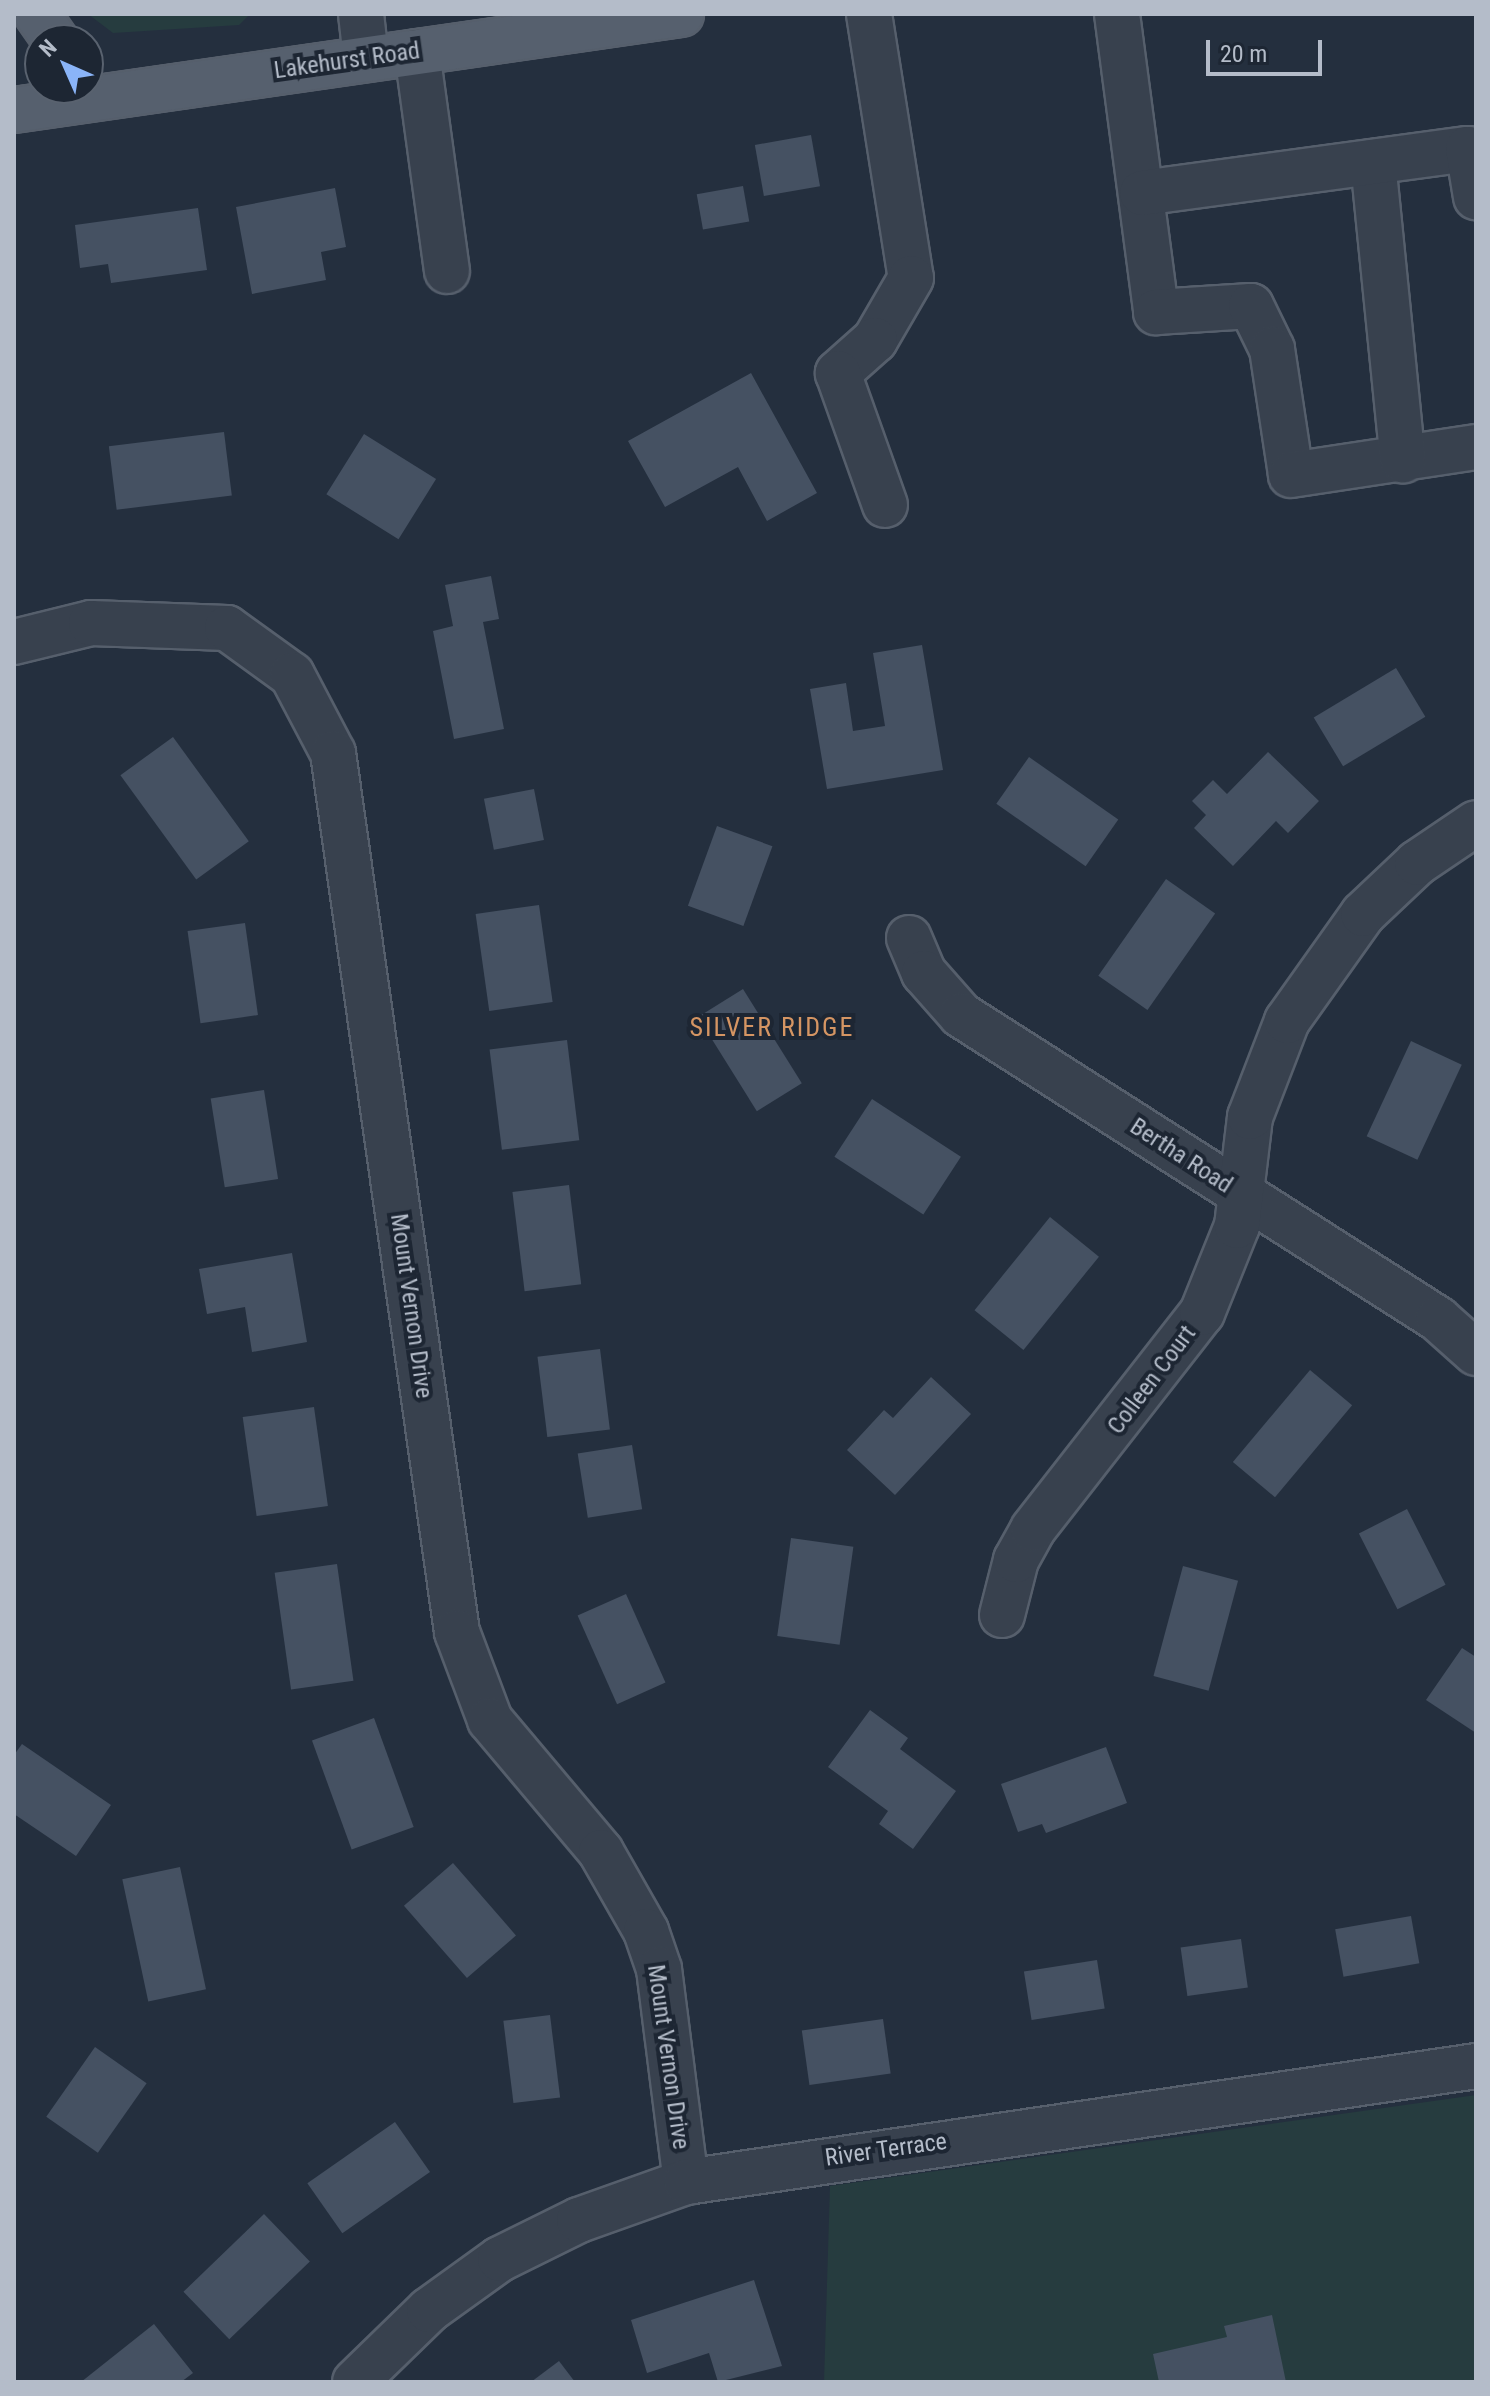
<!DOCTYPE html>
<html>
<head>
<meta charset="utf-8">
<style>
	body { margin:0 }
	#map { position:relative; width:1490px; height:2396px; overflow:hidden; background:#242f3e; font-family:"Roboto Condensed",sans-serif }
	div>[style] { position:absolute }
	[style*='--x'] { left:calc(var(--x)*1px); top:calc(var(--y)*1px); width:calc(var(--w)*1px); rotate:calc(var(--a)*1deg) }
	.green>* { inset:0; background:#263c3f }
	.building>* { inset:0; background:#455162; transform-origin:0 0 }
	.roads { filter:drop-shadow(2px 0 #565f6c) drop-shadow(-2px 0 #565f6c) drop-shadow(0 2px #565f6c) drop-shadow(0 -2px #565f6c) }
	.minor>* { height:44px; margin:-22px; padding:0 22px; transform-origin:22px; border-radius:22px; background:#38414e }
	.major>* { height:44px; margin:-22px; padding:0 22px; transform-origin:22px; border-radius:22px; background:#56606e }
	span { translate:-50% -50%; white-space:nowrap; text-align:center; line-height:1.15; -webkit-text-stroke:8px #1d2633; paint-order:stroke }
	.street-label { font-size:24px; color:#b4bcc9 }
	.neighbourhood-label { font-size:26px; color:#d59563; letter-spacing:2px }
	.frame { position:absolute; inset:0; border:16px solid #b4bcc9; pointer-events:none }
	.north { position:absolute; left:24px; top:24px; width:80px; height:80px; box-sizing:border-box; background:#1d2633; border:2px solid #59626f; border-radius:50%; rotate:315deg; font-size:22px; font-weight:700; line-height:32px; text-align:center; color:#b4bcc9 }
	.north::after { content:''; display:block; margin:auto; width:28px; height:36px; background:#8ab4f8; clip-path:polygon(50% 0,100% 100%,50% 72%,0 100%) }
	.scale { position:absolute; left:1206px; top:40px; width:116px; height:36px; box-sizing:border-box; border:4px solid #b4bcc9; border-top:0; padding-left:10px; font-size:24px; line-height:28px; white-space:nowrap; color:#b4bcc9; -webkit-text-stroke:6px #1d2633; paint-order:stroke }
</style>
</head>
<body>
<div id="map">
	<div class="green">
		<i style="clip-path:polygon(88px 14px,250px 14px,239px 25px,113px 33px)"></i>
		<i style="clip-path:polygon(1476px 2095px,1476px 2382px,824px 2382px,830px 2186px)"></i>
	</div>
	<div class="building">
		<i style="left:811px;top:135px;width:52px;height:57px;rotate:80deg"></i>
		<i style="left:743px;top:186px;width:36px;height:47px;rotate:80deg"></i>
		<i style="clip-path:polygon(335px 188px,346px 247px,321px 252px,326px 280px,252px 294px,236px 207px)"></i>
		<i style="clip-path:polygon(198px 208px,207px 270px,111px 283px,108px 264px,80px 268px,75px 225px)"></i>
		<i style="clip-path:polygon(751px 373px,817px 493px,767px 521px,738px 467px,665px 507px,628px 441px)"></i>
		<i style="left:224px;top:432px;width:64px;height:116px;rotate:83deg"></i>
		<i style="left:364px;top:434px;width:85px;height:71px;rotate:32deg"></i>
		<i style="clip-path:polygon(491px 576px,499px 619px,483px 622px,504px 729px,454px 739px,433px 631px,453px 626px,445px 585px)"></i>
		<i style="clip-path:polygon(922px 645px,943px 770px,827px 789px,810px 689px,846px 683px,853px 731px,885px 726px,873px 653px)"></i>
		<i style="left:1396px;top:668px;width:57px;height:96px;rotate:59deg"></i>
		<i style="left:173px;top:737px;width:129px;height:65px;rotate:54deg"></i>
		<i style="clip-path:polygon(1268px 752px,1319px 801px,1288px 833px,1276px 821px,1233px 866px,1194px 828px,1206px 815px,1192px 801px,1213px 780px,1227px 794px)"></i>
		<i style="left:1029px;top:757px;width:109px;height:57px;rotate:35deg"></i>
		<i style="left:534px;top:789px;width:52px;height:51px;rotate:79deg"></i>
		<i style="left:717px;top:826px;width:59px;height:85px;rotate:20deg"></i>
		<i style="left:1166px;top:879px;width:60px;height:118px;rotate:35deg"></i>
		<i style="left:539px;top:905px;width:98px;height:64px;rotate:82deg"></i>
		<i style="left:245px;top:923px;width:93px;height:58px;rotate:82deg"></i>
		<i style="left:743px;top:989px;width:111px;height:53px;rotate:58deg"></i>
		<i style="left:567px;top:1040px;width:101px;height:78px;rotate:83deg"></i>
		<i style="left:1411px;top:1041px;width:56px;height:105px;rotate:25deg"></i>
		<i style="left:264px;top:1090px;width:90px;height:54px;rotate:81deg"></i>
		<i style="left:872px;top:1099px;width:106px;height:69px;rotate:33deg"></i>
		<i style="left:569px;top:1185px;width:100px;height:57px;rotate:83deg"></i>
		<i style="left:1050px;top:1217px;width:63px;height:120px;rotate:39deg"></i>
		<i style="clip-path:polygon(292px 1253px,307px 1342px,252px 1352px,245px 1307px,207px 1314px,199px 1269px)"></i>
		<i style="left:600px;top:1349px;width:81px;height:63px;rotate:83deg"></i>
		<i style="left:1310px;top:1370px;width:55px;height:120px;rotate:40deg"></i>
		<i style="clip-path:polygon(931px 1377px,971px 1414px,895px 1495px,847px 1450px,884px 1410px,893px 1418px)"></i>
		<i style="left:314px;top:1407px;width:100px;height:72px;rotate:82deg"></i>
		<i style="left:632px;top:1445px;width:65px;height:55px;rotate:81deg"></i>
		<i style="left:1407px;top:1509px;width:85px;height:54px;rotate:63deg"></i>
		<i style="left:791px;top:1538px;width:63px;height:99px;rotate:8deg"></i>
		<i style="left:337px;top:1564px;width:118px;height:63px;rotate:82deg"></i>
		<i style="left:1183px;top:1566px;width:57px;height:114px;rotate:15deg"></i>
		<i style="left:626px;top:1594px;width:97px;height:53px;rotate:66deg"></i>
		<i style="clip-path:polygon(1462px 1648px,1476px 1657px,1476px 1733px,1426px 1700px)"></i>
		<i style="clip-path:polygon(870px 1710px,908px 1738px,900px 1749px,956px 1791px,913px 1849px,879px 1824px,888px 1811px,828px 1767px)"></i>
		<i style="left:374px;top:1718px;width:116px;height:66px;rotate:70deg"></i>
		<i style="clip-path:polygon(22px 1744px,111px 1805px,76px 1856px,14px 1814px,14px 1755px)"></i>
		<i style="clip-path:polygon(1106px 1747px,1127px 1803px,1046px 1833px,1042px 1824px,1018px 1832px,1001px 1784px)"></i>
		<i style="left:453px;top:1863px;width:96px;height:65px;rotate:49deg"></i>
		<i style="left:180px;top:1867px;width:125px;height:59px;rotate:78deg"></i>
		<i style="left:1411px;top:1916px;width:48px;height:77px;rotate:80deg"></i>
		<i style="left:1241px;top:1939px;width:49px;height:61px;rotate:82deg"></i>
		<i style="left:1097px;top:1960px;width:49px;height:74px;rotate:81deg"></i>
		<i style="left:550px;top:2015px;width:83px;height:47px;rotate:83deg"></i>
		<i style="left:883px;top:2019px;width:55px;height:82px;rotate:82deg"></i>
		<i style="left:95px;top:2047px;width:63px;height:85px;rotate:35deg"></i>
		<i style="left:395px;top:2122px;width:61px;height:107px;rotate:55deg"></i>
		<i style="left:264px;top:2214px;width:66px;height:112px;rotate:46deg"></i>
		<i style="clip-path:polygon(754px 2280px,782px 2366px,718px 2382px,709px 2353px,647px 2373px,631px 2320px)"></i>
		<i style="clip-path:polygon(1272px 2315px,1286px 2382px,1159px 2382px,1153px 2354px,1227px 2337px,1224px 2326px)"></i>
		<i style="clip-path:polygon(154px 2324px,193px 2373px,181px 2382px,81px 2382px)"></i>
		<i style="clip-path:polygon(559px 2361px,575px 2382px,531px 2382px)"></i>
	</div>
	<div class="roads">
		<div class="minor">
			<i style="--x:361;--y:14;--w:44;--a:83.5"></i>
			<i style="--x:869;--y:14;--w:267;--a:81"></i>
			<i style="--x:911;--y:278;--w:72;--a:120.1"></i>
			<i style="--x:875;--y:340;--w:50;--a:138.3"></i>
			<i style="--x:838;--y:373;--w:140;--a:70.4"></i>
			<i style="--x:1117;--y:14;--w:301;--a:82.5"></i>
			<i style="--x:1156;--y:312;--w:95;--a:-3.6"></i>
			<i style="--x:1251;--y:306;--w:48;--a:64"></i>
			<i style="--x:1272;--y:349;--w:127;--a:81.4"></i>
			<i style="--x:1291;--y:475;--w:187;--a:-8.6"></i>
			<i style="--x:417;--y:52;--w:221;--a:82.2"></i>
			<i style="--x:1373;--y:162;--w:300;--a:84.3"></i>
			<i style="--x:1142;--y:193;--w:329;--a:-7.7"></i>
			<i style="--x:1468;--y:149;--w:49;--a:80.5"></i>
			<i style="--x:14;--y:642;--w:79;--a:-13.9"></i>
			<i style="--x:91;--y:623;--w:136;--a:2.1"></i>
			<i style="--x:227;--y:628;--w:80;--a:35.9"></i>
			<i style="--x:292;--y:675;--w:88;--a:62.3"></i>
			<i style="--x:333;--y:753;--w:888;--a:81.97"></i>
			<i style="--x:457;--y:1632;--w:94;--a:69.4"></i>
			<i style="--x:490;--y:1720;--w:172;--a:49.9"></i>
			<i style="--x:601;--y:1852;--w:91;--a:60.3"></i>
			<i style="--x:646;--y:1931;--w:40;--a:71.1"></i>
			<i style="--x:659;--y:1969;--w:215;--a:82.8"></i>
			<i style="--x:909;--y:938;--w:38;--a:67"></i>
			<i style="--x:924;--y:973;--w:56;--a:48.6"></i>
			<i style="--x:961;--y:1015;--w:566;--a:32.51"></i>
			<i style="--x:1438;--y:1319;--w:51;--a:41.8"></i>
			<i style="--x:1002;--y:1615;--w:57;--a:-75.7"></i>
			<i style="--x:1016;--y:1560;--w:35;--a:-61"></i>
			<i style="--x:1033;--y:1529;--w:274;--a:-52"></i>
			<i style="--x:1202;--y:1313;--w:94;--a:-68.1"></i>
			<i style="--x:1237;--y:1226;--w:110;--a:-83.2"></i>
			<i style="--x:1250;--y:1117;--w:103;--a:-68.9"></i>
			<i style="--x:1287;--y:1021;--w:131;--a:-54.6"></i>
			<i style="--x:1363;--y:914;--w:74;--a:-43.4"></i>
			<i style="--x:1417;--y:863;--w:71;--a:-34.1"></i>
			<i style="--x:355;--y:2382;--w:103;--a:-44.2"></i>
			<i style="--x:429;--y:2310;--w:87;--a:-35.7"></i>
			<i style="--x:500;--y:2259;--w:88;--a:-26.3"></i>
			<i style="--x:579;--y:2220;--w:114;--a:-19.6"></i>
			<i style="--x:686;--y:2182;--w:798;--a:-8.35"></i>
		</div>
		<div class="major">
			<i style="--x:37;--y:14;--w:32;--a:55"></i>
			<i style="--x:14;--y:110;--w:674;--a:-8.19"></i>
		</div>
	</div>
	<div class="street-label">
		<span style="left:347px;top:61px;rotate:-8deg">Lakehurst Road</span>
		<span style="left:1181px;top:1156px;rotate:33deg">Bertha Road</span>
		<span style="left:411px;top:1306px;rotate:82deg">Mount Vernon Drive</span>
		<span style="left:1152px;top:1380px;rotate:-53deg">Colleen Court</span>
		<span style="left:668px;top:2057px;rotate:82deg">Mount Vernon Drive</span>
		<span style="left:886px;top:2150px;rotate:-8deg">River Terrace</span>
	</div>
	<div class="neighbourhood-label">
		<span style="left:772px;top:1028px">SILVER RIDGE</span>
	</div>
	<div class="frame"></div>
	<div class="north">N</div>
	<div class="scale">20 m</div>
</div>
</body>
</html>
